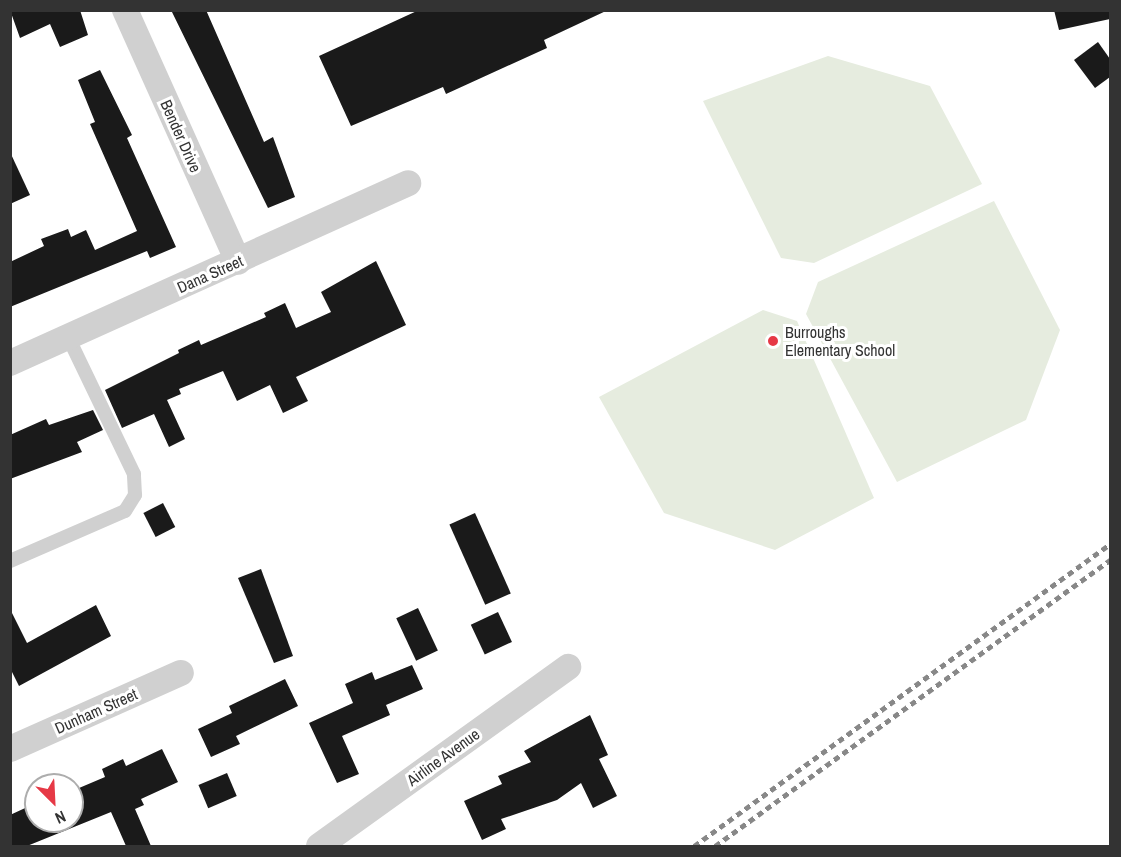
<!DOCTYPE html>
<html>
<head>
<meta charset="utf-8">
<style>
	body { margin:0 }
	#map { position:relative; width:1121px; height:857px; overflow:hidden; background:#fff; font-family:"Archivo Narrow",sans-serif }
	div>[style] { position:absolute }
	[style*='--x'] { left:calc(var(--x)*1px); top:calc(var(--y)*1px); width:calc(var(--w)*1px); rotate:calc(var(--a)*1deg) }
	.green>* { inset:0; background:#e6ecdf }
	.building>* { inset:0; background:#1a1a1a; transform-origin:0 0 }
	.lane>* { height:14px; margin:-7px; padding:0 7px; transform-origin:7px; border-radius:7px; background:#d0d0d0 }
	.street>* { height:26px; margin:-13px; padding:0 13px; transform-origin:13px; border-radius:13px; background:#d0d0d0 }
	.rail>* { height:4.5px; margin-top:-2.25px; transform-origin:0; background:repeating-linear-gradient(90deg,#888 0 6px,transparent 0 10.5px) }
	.dots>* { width:16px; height:16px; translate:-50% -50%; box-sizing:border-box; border:3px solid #fff; border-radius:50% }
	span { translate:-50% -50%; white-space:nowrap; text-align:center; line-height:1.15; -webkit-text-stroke:6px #fff; paint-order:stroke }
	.street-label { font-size:16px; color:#333 }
	.poi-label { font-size:16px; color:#333 }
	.left { translate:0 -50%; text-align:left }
	.frame { position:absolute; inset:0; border:12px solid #333; pointer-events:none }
	.north { position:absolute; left:24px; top:773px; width:60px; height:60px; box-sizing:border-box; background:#fff; border:2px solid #adadad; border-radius:50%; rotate:156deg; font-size:16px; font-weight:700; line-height:24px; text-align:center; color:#333 }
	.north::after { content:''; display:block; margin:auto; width:21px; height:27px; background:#e63946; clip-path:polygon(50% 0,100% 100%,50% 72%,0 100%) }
</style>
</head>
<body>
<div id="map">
	<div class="green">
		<i style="clip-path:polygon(828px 56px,930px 86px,982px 184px,814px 263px,781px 258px,703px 101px)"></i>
		<i style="clip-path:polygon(994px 201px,1060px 330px,1026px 420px,897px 482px,806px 314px,818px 282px)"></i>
		<i style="clip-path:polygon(763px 310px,797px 321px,874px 498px,775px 550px,664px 513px,599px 397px)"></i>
	</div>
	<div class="building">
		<i style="clip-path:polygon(10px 10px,80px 10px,88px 35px,60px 47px,50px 24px,20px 38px)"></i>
		<i style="clip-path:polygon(171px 10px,206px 10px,264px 142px,273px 137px,295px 197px,268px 208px)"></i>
		<i style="clip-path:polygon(419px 10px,608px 10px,544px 40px,547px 48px,446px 94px,443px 87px,351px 126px,319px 56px)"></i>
		<i style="clip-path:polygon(1054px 10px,1110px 10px,1110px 19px,1059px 30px)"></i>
		<i style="clip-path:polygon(1098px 42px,1110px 59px,1110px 77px,1095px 88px,1074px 60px)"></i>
		<i style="clip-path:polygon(100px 70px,132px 135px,127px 138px,176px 247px,150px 258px,147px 251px,10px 307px,10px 262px,44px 246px,41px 239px,68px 229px,71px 237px,86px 230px,95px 250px,137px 231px,90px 124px,95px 122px,78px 80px)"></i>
		<i style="clip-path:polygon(10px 152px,30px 195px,10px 204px)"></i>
		<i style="clip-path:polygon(376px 261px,406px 325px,296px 377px,308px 401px,283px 413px,270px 385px,237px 401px,223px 371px,179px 389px,181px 394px,167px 400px,185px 439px,169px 447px,154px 414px,122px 428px,105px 390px,179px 353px,178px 350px,199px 340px,201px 345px,266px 317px,264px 313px,285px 303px,296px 328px,331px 312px,321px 292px)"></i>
		<i style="clip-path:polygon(93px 410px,103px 430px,77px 442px,82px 452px,10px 479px,10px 435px,46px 419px,49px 425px)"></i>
		<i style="left:163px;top:503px;width:27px;height:22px;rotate:63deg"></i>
		<i style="left:475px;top:513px;width:88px;height:28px;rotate:66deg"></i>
		<i style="clip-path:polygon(261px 569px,293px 656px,274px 663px,238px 578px)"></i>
		<i style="clip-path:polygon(96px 605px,111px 636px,19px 686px,10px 668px,10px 609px,27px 643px)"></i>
		<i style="left:418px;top:608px;width:47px;height:24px;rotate:65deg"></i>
		<i style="left:498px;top:612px;width:33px;height:30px;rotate:65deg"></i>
		<i style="clip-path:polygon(412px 665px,423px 689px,386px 705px,390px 715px,342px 736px,359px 774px,337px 783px,309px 723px,353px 703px,345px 684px,372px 672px,375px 680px)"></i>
		<i style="clip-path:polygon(285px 679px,298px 706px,236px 736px,240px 744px,211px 757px,198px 729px,232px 713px,229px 706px)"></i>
		<i style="clip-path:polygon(590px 715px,608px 755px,599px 759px,617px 796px,593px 808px,581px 783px,557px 800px,501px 819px,506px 829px,482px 840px,464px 801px,502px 784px,498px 776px,531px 762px,524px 751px)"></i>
		<i style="clip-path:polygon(162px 749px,178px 782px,141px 799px,144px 805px,135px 809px,151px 846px,126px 846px,111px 812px,27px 846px,10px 846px,10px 815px,36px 803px,36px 821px,72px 821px,72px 791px,105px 777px,102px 769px,123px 759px,126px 766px)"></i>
		<i style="left:227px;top:773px;width:25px;height:31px;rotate:67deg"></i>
	</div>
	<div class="lane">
		<i style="--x:10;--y:561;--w:125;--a:-23.5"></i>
		<i style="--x:125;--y:511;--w:19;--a:-58"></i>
		<i style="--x:135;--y:495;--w:21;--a:-93"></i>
		<i style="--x:134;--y:474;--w:152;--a:-115.7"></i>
	</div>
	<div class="street">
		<i style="--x:125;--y:10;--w:276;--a:65.8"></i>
		<i style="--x:10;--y:363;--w:437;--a:-24.3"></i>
		<i style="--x:10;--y:749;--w:187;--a:-24"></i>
		<i style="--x:319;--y:846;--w:307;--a:-35.7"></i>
	</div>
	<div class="rail">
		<i style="--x:694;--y:846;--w:514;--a:-35.98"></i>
		<i style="--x:715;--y:846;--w:488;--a:-35.9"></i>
	</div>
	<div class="dots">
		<i style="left:773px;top:341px;background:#e63946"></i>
	</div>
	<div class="street-label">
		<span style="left:181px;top:136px;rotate:66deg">Bender Drive</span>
		<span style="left:210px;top:274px;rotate:-24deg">Dana Street</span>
		<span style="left:96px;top:711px;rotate:-24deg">Dunham Street</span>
		<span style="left:443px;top:757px;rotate:-36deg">Airline Avenue</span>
	</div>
	<div class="poi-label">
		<span class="left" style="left:785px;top:341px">Burroughs<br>Elementary School</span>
	</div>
	<div class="frame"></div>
	<div class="north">N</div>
</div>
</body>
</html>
